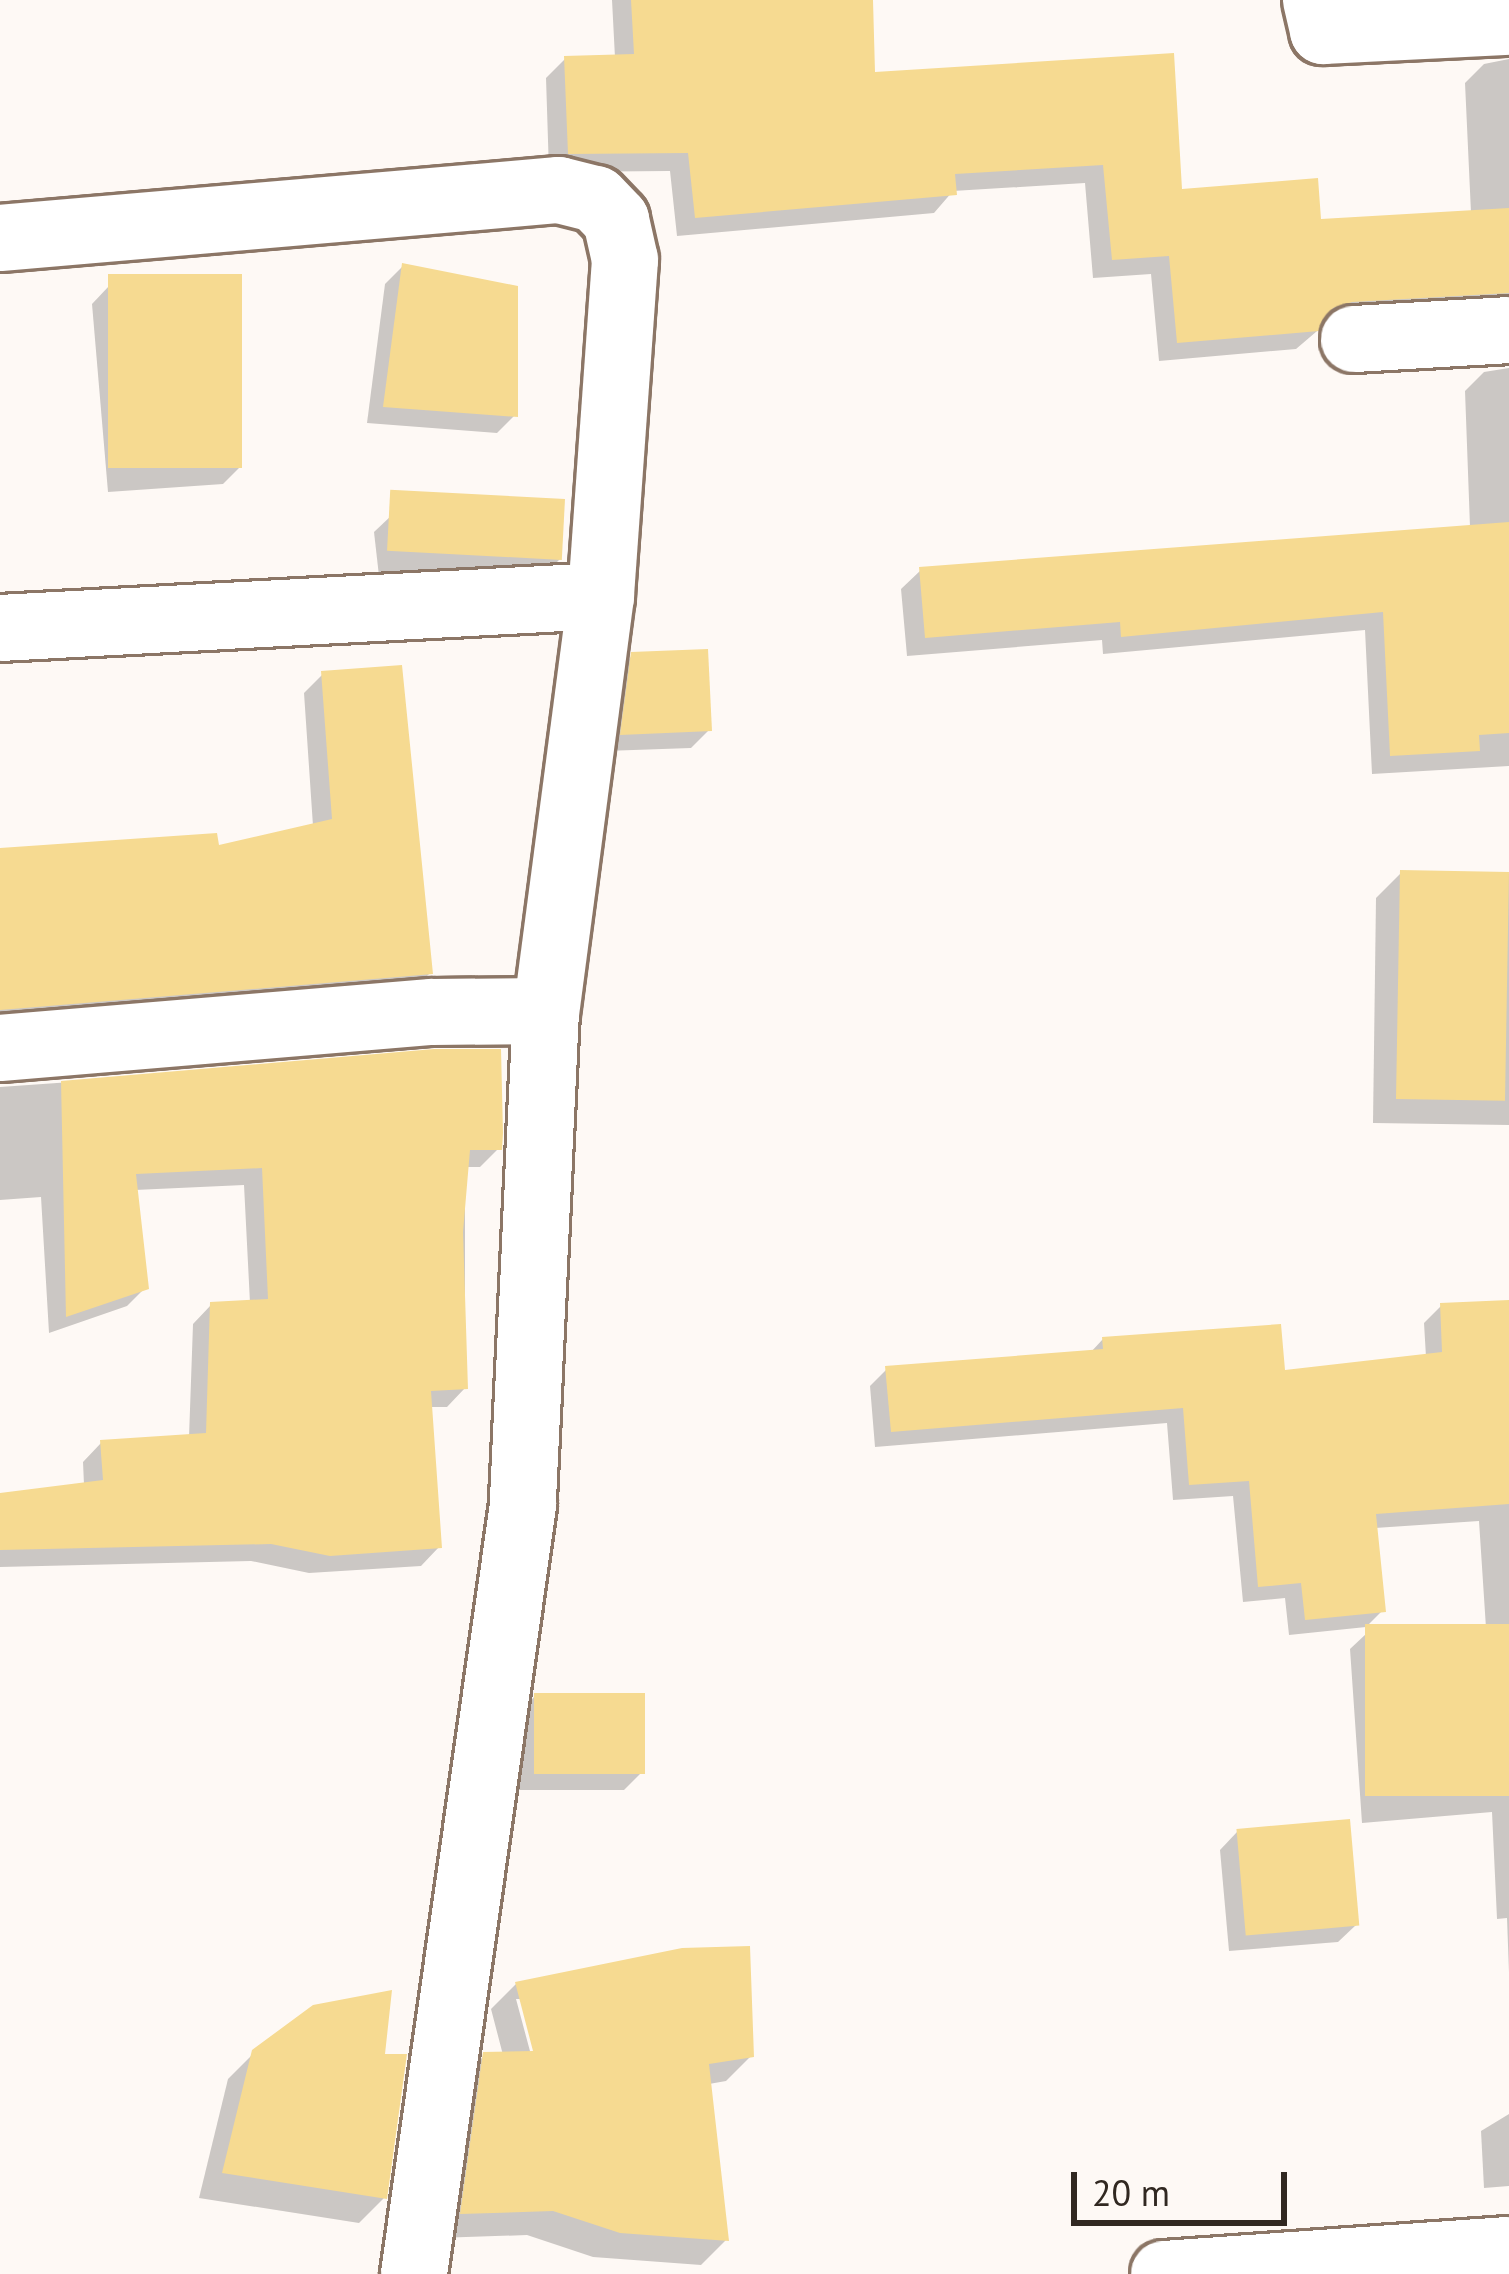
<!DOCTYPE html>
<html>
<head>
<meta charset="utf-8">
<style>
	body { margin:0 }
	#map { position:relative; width:1509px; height:2274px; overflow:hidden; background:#fef9f5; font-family:"PT Sans",sans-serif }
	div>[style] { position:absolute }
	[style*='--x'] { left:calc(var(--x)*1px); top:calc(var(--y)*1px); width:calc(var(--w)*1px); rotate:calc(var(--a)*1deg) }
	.shadow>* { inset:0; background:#0003 }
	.building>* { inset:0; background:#f6da91; transform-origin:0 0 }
	.roads { filter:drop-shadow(3px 0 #8c7666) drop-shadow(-3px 0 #8c7666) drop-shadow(0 3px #8c7666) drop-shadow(0 -3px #8c7666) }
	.street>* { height:66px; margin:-33px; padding:0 33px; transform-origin:33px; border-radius:33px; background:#fff }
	span { translate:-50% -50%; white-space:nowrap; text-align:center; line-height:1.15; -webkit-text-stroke:9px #fef9f5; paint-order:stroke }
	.scale { position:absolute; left:1071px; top:2172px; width:216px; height:54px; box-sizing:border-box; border:6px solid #312821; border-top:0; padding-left:15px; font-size:36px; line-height:42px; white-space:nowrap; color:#312821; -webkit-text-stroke:9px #fef9f5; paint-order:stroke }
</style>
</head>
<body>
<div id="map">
	<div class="shadow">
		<i style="clip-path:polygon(612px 0,733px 0,738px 100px,943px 81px,1179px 193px,1318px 222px,1471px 213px,1465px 83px,1484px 64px,1509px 59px,1509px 322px,1330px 320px,1296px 349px,1159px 361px,1151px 274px,1093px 278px,1085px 183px,953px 191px,934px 213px,677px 236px,670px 171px,549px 172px,546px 78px,565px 59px,615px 58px)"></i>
		<i style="clip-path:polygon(403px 266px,515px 415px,497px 433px,367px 423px,385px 284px)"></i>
		<i style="clip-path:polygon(109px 286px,240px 467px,223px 484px,108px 492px,92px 304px)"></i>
		<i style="clip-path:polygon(1509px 368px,1509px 766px,1372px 774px,1365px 630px,1103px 654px,1102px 640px,907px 656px,901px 589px,921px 570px,1470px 527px,1465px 391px,1484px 372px)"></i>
		<i style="clip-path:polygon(392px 515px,560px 559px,542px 577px,380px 585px,374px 532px)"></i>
		<i style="clip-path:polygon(633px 655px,709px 730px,691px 748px,605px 751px,615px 673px)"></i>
		<i style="clip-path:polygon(323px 674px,430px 973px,411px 992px,0 1026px,0 851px,217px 848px,313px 826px,304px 693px)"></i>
		<i style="clip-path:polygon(1401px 873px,1509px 874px,1509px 1125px,1373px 1123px,1376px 898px)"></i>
		<i style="clip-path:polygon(498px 1052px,499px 1148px,480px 1167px,465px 1167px,465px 1388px,447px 1407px,430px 1407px,439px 1547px,421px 1566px,309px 1573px,251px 1561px,0 1567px,0 1495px,84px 1485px,83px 1462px,101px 1443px,189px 1437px,193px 1324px,211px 1305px,250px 1303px,244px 1185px,135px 1190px,146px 1287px,127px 1306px,49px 1333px,41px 1197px,0 1200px,0 1087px)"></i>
		<i style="clip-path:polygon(1509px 1304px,1509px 1973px,1507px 1918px,1497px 1919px,1492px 1812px,1362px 1823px,1350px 1649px,1367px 1633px,1486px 1628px,1479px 1521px,1375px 1528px,1383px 1610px,1366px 1627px,1289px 1635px,1285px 1598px,1243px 1602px,1233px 1496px,1173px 1500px,1167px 1423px,875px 1447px,870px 1386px,887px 1369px,1090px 1353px,1103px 1339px,1283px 1373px,1426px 1357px,1424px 1323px,1441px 1306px)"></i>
		<i style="clip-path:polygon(535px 1696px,642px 1772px,624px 1790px,507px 1790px,518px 1714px)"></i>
		<i style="clip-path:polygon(1237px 1832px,1356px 1925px,1338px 1942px,1229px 1951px,1220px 1850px)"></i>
		<i style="clip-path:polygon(evenodd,516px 1984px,751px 2056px,726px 2081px,709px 2084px,726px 2240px,701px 2265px,593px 2257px,527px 2235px,437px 2238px,459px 2080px,485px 2055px,503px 2055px,491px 2009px,516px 1984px,516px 1999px,522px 1999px,539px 2065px,534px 2066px,516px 1999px)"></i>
		<i style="clip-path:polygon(254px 2053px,381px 2057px,384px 2198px,359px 2223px,199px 2198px,228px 2079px)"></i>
		<i style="clip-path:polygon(1509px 2114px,1509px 2186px,1484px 2188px,1481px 2131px)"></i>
	</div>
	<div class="building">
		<i style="clip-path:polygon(631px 0,873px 0,875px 72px,1174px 53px,1182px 189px,1318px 178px,1321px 219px,1509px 208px,1509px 293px,1352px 302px,1333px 308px,1319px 331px,1177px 343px,1169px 256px,1112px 260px,1103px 165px,955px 174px,957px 195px,695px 218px,688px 153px,568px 154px,564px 56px,634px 54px)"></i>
		<i style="clip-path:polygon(402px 263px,518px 286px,518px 417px,383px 407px)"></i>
		<i style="left:242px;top:274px;width:194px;height:134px;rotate:90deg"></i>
		<i style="left:565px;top:499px;width:61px;height:175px;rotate:93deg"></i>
		<i style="clip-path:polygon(1509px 522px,1509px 733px,1479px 735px,1480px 751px,1390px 756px,1383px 612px,1121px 637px,1120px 622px,925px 638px,919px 567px)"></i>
		<i style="clip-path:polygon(708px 649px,712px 731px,620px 735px,631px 652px)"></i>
		<i style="clip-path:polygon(402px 665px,433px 974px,0 1010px,0 848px,217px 833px,219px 845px,332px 819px,321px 671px)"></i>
		<i style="left:1400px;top:870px;width:109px;height:229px;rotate:1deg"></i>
		<i style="clip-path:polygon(434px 1049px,501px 1049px,503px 1133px,502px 1150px,470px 1150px,463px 1232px,468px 1389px,431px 1391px,442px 1548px,330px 1556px,271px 1544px,0 1550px,0 1493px,103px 1480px,100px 1440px,206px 1433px,210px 1302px,268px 1299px,262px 1168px,136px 1174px,149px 1289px,66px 1317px,61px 1081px)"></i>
		<i style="clip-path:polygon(1509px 1300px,1509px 1504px,1376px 1514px,1386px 1612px,1305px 1620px,1301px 1583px,1258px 1587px,1249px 1481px,1189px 1485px,1183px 1408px,891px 1432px,885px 1366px,1103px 1349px,1102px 1337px,1281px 1324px,1285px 1370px,1442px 1352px,1440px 1303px)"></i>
		<i style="left:1509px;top:1624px;width:172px;height:144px;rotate:90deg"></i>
		<i style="left:534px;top:1693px;width:111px;height:81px"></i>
		<i style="left:1350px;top:1819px;width:107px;height:114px;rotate:85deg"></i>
		<i style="clip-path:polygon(750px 1946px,754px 2057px,709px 2064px,729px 2241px,620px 2233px,553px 2211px,460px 2214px,483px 2052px,533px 2051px,515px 1982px,682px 1948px)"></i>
		<i style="clip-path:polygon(392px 1990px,385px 2054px,407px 2054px,387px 2199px,222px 2173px,252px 2050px,313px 2005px)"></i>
	</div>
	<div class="roads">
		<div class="street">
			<i style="--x:1316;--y:0;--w:32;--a:77"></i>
			<i style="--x:1323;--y:31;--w:186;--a:-2.8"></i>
			<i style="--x:0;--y:238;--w:561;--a:-4.91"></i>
			<i style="--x:559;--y:190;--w:38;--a:14"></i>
			<i style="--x:596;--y:199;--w:29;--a:46"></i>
			<i style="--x:616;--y:220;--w:41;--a:77.3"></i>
			<i style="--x:625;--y:260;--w:337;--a:94.1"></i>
			<i style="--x:601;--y:596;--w:419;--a:97.5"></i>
			<i style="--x:546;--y:1011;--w:495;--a:92.7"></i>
			<i style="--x:523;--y:1505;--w:777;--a:98.07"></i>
			<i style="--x:1354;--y:339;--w:155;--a:-3.3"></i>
			<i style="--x:0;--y:628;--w:602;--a:-3.05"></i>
			<i style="--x:0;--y:1048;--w:433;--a:-4.8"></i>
			<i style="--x:432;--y:1012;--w:114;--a:-0.5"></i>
			<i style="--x:1164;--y:2274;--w:346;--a:-4"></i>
		</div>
	</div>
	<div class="scale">20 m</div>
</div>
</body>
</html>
